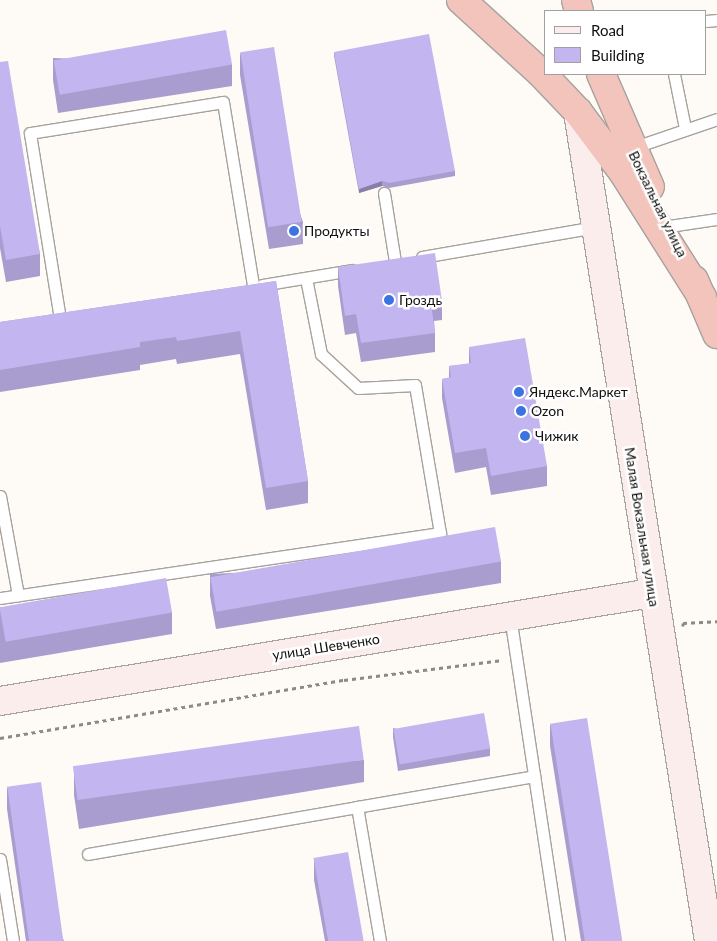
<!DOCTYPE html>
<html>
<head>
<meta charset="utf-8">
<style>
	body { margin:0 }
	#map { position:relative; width:717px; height:941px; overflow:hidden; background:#fefaf5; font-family:Lato,sans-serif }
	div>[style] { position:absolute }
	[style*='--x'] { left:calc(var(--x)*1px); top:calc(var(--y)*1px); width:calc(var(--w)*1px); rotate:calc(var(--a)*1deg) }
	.path>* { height:3px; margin-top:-1.5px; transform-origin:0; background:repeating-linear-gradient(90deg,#8c8986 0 4px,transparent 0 8px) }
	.roads { filter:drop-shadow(1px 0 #a6a29e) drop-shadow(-1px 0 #a6a29e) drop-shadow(0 1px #a6a29e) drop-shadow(0 -1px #a6a29e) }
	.lane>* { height:11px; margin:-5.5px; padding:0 5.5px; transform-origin:5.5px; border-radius:5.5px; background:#fff }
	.secondary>* { height:28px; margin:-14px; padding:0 14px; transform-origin:14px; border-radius:14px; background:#fbedeb }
	.highway>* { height:28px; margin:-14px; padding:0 14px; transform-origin:14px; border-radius:14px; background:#f2c4bc }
	.wall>* { inset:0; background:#a89dce }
	.shaded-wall>* { inset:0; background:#887fa8 }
	.building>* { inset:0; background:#c3b6f0; transform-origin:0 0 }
	.dots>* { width:14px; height:14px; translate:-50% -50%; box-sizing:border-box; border:2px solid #fff; border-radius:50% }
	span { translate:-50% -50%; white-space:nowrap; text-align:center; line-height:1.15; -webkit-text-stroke:5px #fff; paint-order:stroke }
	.street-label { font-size:14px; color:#12110f }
	.poi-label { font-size:14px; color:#12110f }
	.left { translate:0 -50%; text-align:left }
	.legend { position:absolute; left:544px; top:10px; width:162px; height:65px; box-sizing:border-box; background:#fff; border:1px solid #a0a09f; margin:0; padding:6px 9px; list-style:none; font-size:15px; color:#12110f }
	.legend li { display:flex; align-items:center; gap:10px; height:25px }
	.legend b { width:25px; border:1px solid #a0a09f }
</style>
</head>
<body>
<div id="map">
	<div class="path">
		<i style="--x:683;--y:626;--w:3;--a:-90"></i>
		<i style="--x:683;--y:623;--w:34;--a:-3"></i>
		<i style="--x:0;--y:738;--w:349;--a:-9.6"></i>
		<i style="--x:344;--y:680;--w:160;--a:-7.2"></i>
	</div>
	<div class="roads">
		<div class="lane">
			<i style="--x:706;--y:21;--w:11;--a:-5"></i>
			<i style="--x:674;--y:74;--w:55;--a:78.5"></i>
			<i style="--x:632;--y:148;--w:90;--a:-18.8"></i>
			<i style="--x:384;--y:193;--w:70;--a:80.9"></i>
			<i style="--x:669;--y:226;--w:49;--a:-8.3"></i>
			<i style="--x:422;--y:257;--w:176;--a:-9.8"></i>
			<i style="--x:262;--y:285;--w:91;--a:-9.5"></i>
			<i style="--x:60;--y:319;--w:188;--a:-99.2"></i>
			<i style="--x:30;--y:133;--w:195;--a:-9.1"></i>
			<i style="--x:223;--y:102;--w:186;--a:80.7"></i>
			<i style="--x:0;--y:496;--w:101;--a:79.7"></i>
			<i style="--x:0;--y:598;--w:445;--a:-8.4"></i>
			<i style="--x:440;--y:533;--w:150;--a:-99.6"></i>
			<i style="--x:415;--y:385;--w:57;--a:177"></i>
			<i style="--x:358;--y:388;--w:50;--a:-137.4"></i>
			<i style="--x:321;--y:354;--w:77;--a:-101.2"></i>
			<i style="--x:510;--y:616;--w:329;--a:81.4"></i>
			<i style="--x:88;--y:854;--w:273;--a:-9.9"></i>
			<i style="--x:0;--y:859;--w:83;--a:81"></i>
			<i style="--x:380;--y:941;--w:136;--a:-99.7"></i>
			<i style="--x:357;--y:807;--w:180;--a:-9.9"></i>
		</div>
		<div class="secondary">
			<i style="--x:578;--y:112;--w:839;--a:81.02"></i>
			<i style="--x:0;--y:701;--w:661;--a:-9.41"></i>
		</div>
		<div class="highway">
			<i style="--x:461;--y:0;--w:108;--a:42.4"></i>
			<i style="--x:541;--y:73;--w:54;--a:46.5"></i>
			<i style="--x:578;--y:112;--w:75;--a:53.1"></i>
			<i style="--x:623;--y:172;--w:148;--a:57.7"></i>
			<i style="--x:576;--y:0;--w:11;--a:75"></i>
			<i style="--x:601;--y:74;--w:123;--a:66.6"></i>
			<i style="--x:694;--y:280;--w:59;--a:66.9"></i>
		</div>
	</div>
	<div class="wall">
		<i style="clip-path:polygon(240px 52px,303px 222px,303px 244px,269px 249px,240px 75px)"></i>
		<i style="clip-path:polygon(334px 52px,455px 171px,455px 176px,389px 188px,382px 186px,359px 193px,334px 56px)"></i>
		<i style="clip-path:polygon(53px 58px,232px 64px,232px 86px,58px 113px,53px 80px)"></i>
		<i style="clip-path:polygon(0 62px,40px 254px,40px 276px,6px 282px,0 248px)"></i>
		<i style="clip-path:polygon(338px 267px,442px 301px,442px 320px,434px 321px,435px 333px,435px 352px,361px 362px,356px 333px,345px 335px,338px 286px)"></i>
		<i style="clip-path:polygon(276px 281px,308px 481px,308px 503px,266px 510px,240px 354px,177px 364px,176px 359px,140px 365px,140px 370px,0 392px,0 322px)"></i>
		<i style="clip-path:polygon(469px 347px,547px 466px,547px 486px,491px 495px,486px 467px,455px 473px,442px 398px,442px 379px,449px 378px,449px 366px,469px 364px)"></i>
		<i style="clip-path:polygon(501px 561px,501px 583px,216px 629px,210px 596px,210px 574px)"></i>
		<i style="clip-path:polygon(0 607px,172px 612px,172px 634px,0 663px)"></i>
		<i style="clip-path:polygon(550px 723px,622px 941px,581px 941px,550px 746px)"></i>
		<i style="clip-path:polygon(393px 728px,490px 748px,490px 756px,398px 771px,393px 737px)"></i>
		<i style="clip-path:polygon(364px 760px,364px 782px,79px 829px,74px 795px,74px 773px)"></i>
		<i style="clip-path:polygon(7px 786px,64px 941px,26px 941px,7px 809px)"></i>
		<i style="clip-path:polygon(314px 858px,363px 941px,325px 941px,314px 880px)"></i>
	</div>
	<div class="shaded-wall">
		<i style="clip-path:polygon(382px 181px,382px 186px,359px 193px,359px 189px)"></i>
	</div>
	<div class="building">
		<i style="left:226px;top:30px;width:35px;height:175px;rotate:80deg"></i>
		<i style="clip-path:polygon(429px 34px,455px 171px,389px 183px,382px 181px,359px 189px,334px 52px)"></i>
		<i style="left:274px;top:47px;width:177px;height:34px;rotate:81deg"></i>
		<i style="clip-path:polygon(8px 61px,40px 254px,6px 260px,0 226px,0 62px)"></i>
		<i style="clip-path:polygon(435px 253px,442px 301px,431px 303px,435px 333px,361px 343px,356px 314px,345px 316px,338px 267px)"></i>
		<i style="clip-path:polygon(276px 281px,308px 481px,266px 488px,240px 331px,177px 341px,176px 337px,140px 342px,140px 347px,0 370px,0 322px)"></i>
		<i style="clip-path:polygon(525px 338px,547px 466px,491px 476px,486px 448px,455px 453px,442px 379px,451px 377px,449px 366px,471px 363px,469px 347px)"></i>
		<i style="left:495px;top:527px;width:35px;height:289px;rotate:80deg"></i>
		<i style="left:166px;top:578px;width:35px;height:169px;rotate:80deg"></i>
		<i style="left:484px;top:713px;width:36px;height:92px;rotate:80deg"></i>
		<i style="left:587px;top:718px;width:226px;height:37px;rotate:81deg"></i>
		<i style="left:359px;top:726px;width:34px;height:289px;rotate:82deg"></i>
		<i style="left:41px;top:782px;width:161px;height:34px;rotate:82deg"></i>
		<i style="left:348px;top:852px;width:90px;height:35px;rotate:80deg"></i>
	</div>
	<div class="dots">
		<i style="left:294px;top:231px;background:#3b73e2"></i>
		<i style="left:389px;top:300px;background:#3b73e2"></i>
		<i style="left:519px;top:392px;background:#3b73e2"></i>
		<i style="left:521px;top:411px;background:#3b73e2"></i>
		<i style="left:525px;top:436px;background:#3b73e2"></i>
	</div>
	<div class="street-label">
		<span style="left:658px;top:204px;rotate:64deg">Вокзальная улица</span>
		<span style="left:642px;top:527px;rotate:81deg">Малая Вокзальная улица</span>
		<span style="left:326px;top:647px;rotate:-9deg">улица Шевченко</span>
	</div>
	<div class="poi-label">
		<span class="left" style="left:304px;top:231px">Продукты</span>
		<span class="left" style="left:399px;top:300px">Гроздь</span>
		<span class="left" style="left:529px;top:392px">Яндекс.Маркет</span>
		<span class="left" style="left:531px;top:411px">Ozon</span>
		<span class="left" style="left:535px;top:436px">Чижик</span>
	</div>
	<ul class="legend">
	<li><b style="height:6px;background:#fbedeb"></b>Road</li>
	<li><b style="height:14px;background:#c3b6f0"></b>Building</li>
	</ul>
</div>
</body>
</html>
